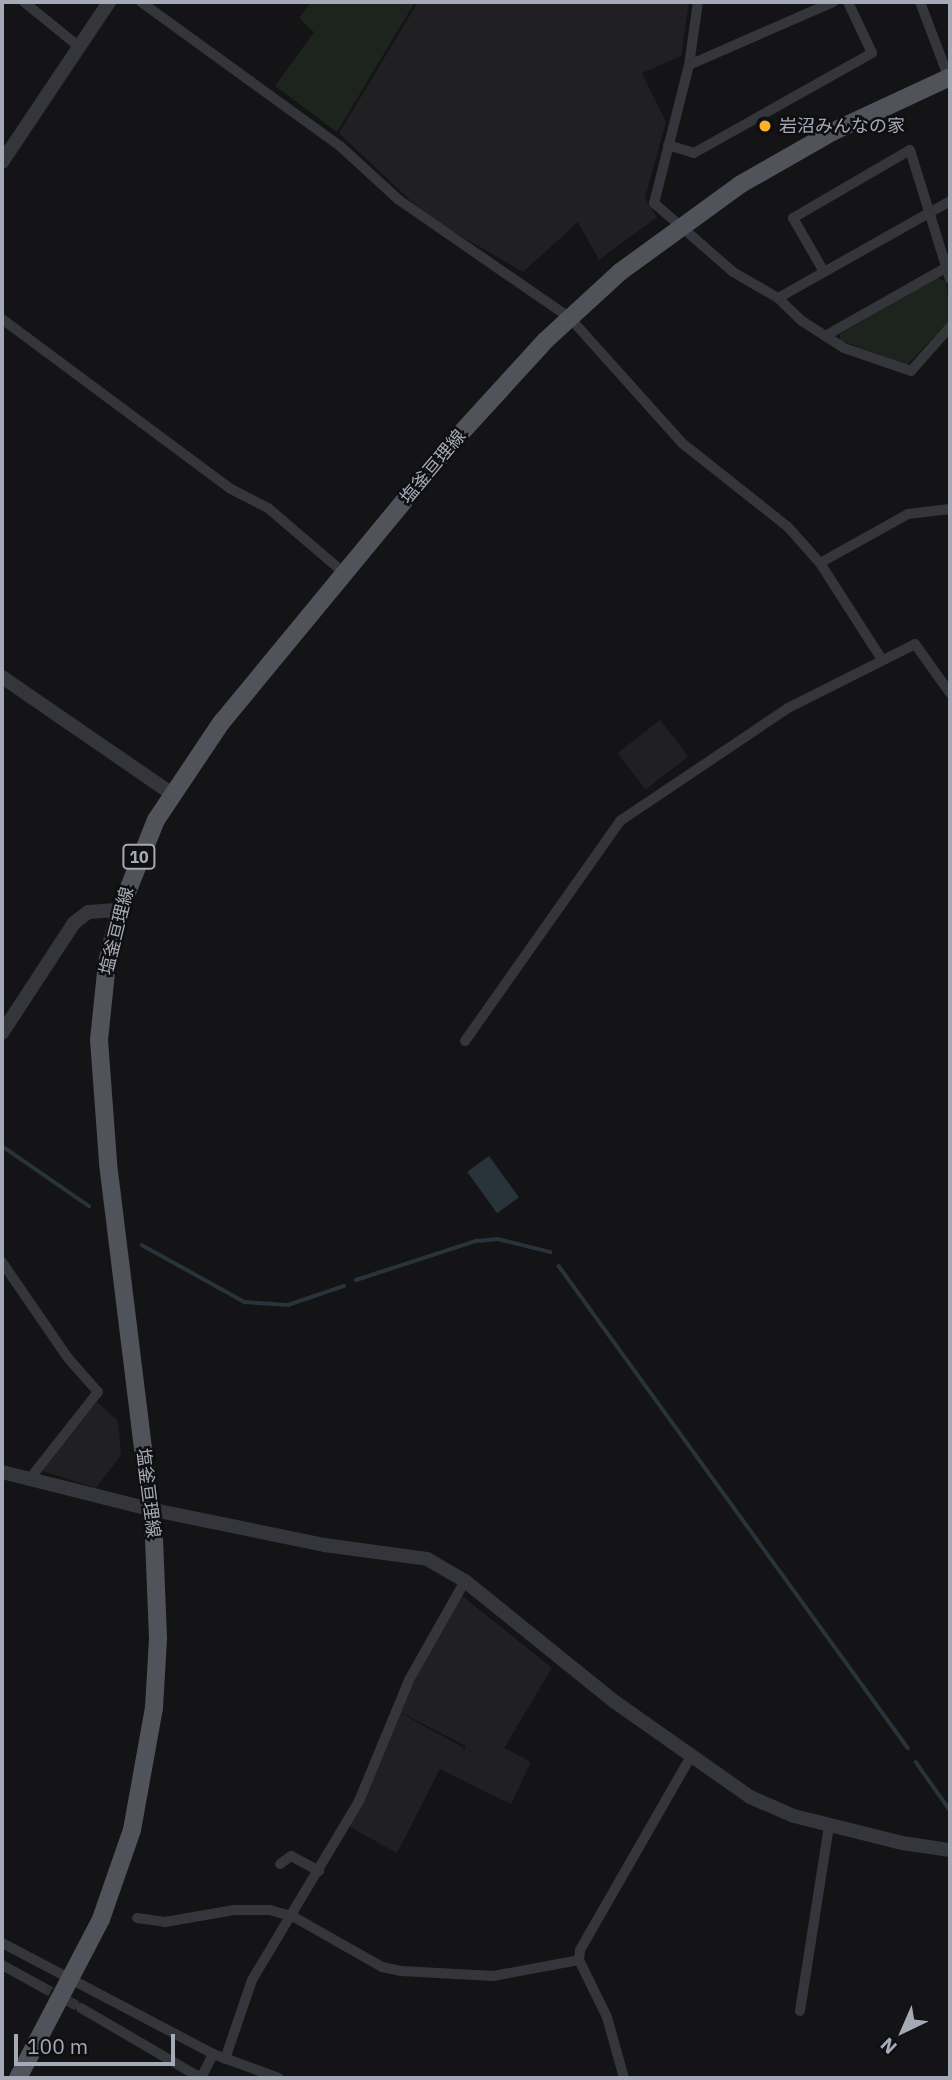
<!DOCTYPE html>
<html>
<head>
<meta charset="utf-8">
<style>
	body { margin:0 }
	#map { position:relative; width:952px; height:2080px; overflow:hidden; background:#141416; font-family:"IBM Plex Sans","Noto Sans JP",sans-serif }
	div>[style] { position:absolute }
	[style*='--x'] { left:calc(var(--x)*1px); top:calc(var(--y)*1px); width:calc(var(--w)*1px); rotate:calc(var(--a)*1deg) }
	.built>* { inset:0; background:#202023; transform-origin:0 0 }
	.green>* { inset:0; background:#1c241d }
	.water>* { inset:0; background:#29333a; transform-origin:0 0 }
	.stream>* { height:3.5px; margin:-1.75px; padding:0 1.75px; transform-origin:1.75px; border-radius:1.75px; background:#29333a }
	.minor-tunnel>* { height:10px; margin-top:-5px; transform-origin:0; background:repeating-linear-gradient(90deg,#313236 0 10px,transparent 0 15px) }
	.minor>* { height:10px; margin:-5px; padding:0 5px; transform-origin:5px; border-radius:5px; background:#35363b }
	.tertiary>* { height:14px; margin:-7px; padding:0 7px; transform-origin:7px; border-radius:7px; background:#35363b }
	.primary>* { height:18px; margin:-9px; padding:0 9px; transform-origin:9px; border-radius:9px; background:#50535a }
	.dots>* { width:19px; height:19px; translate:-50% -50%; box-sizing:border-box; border:4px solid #0f0f11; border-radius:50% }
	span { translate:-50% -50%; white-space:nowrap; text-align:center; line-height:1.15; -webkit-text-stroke:5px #0f0f11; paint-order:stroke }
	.shield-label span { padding:2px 5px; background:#0f0f11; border:2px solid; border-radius:5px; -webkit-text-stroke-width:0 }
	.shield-label { font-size:16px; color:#a5aab6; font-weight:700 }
	.poi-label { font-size:18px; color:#a5aab6 }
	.left { translate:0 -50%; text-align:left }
	.street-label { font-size:18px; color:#a5aab6 }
	.frame { position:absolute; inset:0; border:4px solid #a5aab6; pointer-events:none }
	.north { position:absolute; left:868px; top:1996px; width:70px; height:70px; -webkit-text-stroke:5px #0f0f11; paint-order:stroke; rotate:224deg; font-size:19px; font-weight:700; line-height:28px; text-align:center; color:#a5aab6 }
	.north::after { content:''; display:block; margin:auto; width:24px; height:32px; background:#a5aab6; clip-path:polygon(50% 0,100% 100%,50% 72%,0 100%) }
	.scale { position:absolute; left:14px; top:2034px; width:161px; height:32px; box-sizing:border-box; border:4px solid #a5aab6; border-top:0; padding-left:9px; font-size:21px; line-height:24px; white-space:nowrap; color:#a5aab6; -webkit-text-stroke:5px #0f0f11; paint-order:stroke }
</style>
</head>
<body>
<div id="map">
	<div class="built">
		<i style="clip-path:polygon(418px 2px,689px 2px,681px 56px,642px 73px,666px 122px,645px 198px,657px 217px,599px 260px,578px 222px,523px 272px,444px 226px,413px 203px,339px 133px)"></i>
		<i style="left:660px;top:720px;width:46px;height:54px;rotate:52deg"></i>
		<i style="clip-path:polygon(97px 1402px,118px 1421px,121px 1455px,96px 1488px,42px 1471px)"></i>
		<i style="clip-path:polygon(461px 1595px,552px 1668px,504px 1748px,531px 1762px,511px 1804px,440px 1769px,397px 1853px,348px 1826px,397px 1711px,464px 1748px,458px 1761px,466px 1746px,398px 1711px)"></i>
	</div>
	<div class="green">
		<i style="clip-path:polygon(311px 2px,415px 2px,337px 132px,275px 86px,314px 32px,299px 18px)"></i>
		<i style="clip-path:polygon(937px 277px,946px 282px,950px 320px,907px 365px,840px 340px,840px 334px)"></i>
	</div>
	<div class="water">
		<i style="left:489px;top:1156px;width:51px;height:27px;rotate:54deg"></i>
	</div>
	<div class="stream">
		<i style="--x:2;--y:1146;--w:106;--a:34.6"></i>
		<i style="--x:142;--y:1245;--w:118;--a:29"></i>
		<i style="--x:245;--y:1302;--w:43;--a:4"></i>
		<i style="--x:288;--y:1305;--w:59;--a:-18.7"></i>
		<i style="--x:559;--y:1266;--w:595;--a:54.09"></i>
		<i style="--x:356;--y:1280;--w:126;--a:-18"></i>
		<i style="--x:476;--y:1241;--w:22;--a:-5"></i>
		<i style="--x:498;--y:1239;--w:54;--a:14"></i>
		<i style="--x:916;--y:1762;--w:59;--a:54.7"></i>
	</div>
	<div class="minor-tunnel">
		<i style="--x:42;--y:1987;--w:44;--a:28.3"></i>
	</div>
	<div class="minor">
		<i style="--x:24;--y:2;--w:70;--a:39.2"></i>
		<i style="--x:141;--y:2;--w:246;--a:35.9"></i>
		<i style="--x:340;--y:146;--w:80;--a:42.5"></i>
		<i style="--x:399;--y:200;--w:208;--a:34.6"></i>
		<i style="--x:570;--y:318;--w:168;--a:48.1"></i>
		<i style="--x:682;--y:443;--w:135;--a:38.4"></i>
		<i style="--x:788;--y:527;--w:48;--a:48.4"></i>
		<i style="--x:820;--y:563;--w:113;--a:57.3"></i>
		<i style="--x:698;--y:2;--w:64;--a:98.1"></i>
		<i style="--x:689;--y:65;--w:142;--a:104.2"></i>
		<i style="--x:654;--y:203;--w:105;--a:41.1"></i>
		<i style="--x:733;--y:272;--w:52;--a:30"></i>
		<i style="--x:778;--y:298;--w:33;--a:44"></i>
		<i style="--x:802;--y:321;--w:50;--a:32.7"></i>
		<i style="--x:844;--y:348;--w:71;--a:18.9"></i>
		<i style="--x:911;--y:371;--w:59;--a:-48.4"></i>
		<i style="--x:920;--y:2;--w:85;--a:69.2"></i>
		<i style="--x:689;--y:65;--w:157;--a:-23.6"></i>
		<i style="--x:668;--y:145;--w:27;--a:17"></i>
		<i style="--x:694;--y:153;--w:204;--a:-29.3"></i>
		<i style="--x:872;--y:53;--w:56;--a:-115.2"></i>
		<i style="--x:823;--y:270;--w:60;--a:-120"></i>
		<i style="--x:793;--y:218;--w:135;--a:-30.2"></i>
		<i style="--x:910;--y:150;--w:135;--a:72.8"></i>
		<i style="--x:778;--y:298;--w:197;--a:-29.4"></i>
		<i style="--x:2;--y:319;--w:285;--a:36.6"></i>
		<i style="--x:231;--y:489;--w:42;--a:27.2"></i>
		<i style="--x:268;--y:508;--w:100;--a:40.5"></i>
		<i style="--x:825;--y:336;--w:140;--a:-29.5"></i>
		<i style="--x:820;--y:563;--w:101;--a:-29.1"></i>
		<i style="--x:908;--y:514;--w:42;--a:-6.8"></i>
		<i style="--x:465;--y:1041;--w:269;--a:-54.8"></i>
		<i style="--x:620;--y:821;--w:202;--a:-33.9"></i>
		<i style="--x:788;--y:708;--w:142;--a:-26.7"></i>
		<i style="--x:915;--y:644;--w:60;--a:54.5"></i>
		<i style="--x:2;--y:1262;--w:116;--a:55.5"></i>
		<i style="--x:68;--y:1358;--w:45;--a:48.6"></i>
		<i style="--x:98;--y:1392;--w:113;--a:128.2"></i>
		<i style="--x:280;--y:1864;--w:14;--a:-36"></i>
		<i style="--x:291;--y:1856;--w:32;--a:28"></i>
		<i style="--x:137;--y:1918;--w:28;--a:8"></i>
		<i style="--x:165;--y:1922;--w:70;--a:-9.9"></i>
		<i style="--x:234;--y:1910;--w:36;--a:0"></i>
		<i style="--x:270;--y:1910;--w:25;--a:16"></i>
		<i style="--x:294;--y:1917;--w:101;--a:29.6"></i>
		<i style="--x:382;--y:1967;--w:19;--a:12"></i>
		<i style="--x:401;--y:1971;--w:92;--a:3.1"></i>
		<i style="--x:493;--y:1976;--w:87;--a:-10.5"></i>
		<i style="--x:2;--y:1943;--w:238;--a:27.7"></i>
		<i style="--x:213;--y:2054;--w:70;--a:20"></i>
		<i style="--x:2;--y:1965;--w:46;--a:28.8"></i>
		<i style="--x:81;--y:2008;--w:139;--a:30.3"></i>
		<i style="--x:201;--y:2078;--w:27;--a:-63"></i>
		<i style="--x:800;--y:2011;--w:188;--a:-81.1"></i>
		<i style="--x:225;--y:2059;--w:83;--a:-71.1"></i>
		<i style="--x:252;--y:1980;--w:209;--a:-59.1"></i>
		<i style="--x:359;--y:1801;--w:131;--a:-67.5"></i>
		<i style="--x:409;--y:1680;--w:114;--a:-60.5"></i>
		<i style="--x:624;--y:2078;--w:63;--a:-105.6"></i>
		<i style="--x:607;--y:2017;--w:64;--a:-116.2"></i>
		<i style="--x:579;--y:1960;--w:10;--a:-84"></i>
		<i style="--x:580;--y:1950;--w:224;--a:-60.2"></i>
	</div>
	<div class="tertiary">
		<i style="--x:2;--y:162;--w:192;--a:-56.2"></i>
		<i style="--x:2;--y:677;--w:205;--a:34.5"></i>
		<i style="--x:2;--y:1033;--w:131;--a:-56.8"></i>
		<i style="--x:74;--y:923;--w:18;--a:-38"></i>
		<i style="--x:88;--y:912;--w:32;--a:-4"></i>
		<i style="--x:2;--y:1472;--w:152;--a:14.1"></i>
		<i style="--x:149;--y:1509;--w:179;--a:11.6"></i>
		<i style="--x:324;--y:1545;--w:104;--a:7.7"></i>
		<i style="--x:427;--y:1559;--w:44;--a:30.1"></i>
		<i style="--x:465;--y:1581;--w:193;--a:38.9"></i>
		<i style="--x:615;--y:1702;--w:165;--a:35.1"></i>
		<i style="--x:750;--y:1797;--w:48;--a:23.4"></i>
		<i style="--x:794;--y:1816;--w:111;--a:14"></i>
		<i style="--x:902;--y:1843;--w:49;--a:8.3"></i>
	</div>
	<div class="primary">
		<i style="--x:18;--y:2078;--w:179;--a:-62.4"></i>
		<i style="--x:101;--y:1919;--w:94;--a:-70.8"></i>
		<i style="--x:132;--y:1830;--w:124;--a:-79.8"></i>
		<i style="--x:154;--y:1708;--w:70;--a:-86.7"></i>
		<i style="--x:158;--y:1638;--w:100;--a:-92.3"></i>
		<i style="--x:154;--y:1538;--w:379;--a:-97"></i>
		<i style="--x:108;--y:1162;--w:122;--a:-94.2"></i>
		<i style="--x:99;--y:1040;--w:77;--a:-84.1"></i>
		<i style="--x:107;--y:963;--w:55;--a:-76.2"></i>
		<i style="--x:120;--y:910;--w:97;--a:-68.2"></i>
		<i style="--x:156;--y:820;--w:117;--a:-56.2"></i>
		<i style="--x:221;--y:723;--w:360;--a:-50.5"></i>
		<i style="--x:450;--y:445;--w:142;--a:-47.6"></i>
		<i style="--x:546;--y:340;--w:100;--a:-42.6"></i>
		<i style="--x:620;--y:272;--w:150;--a:-36"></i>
		<i style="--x:741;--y:184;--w:105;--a:-29.7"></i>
		<i style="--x:832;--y:132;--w:130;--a:-25"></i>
	</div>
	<div class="dots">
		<i style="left:765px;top:126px;background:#f9b129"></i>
	</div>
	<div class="shield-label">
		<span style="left:139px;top:857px">10</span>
	</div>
	<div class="poi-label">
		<span class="left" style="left:779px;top:126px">岩沼みんなの家</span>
	</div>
	<div class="street-label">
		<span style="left:433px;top:467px;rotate:-50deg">塩釜亘理線</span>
		<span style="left:117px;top:931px;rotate:-76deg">塩釜亘理線</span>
		<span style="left:148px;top:1493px;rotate:83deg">塩釜亘理線</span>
	</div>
	<div class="frame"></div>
	<div class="north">N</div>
	<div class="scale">100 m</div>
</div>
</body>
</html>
